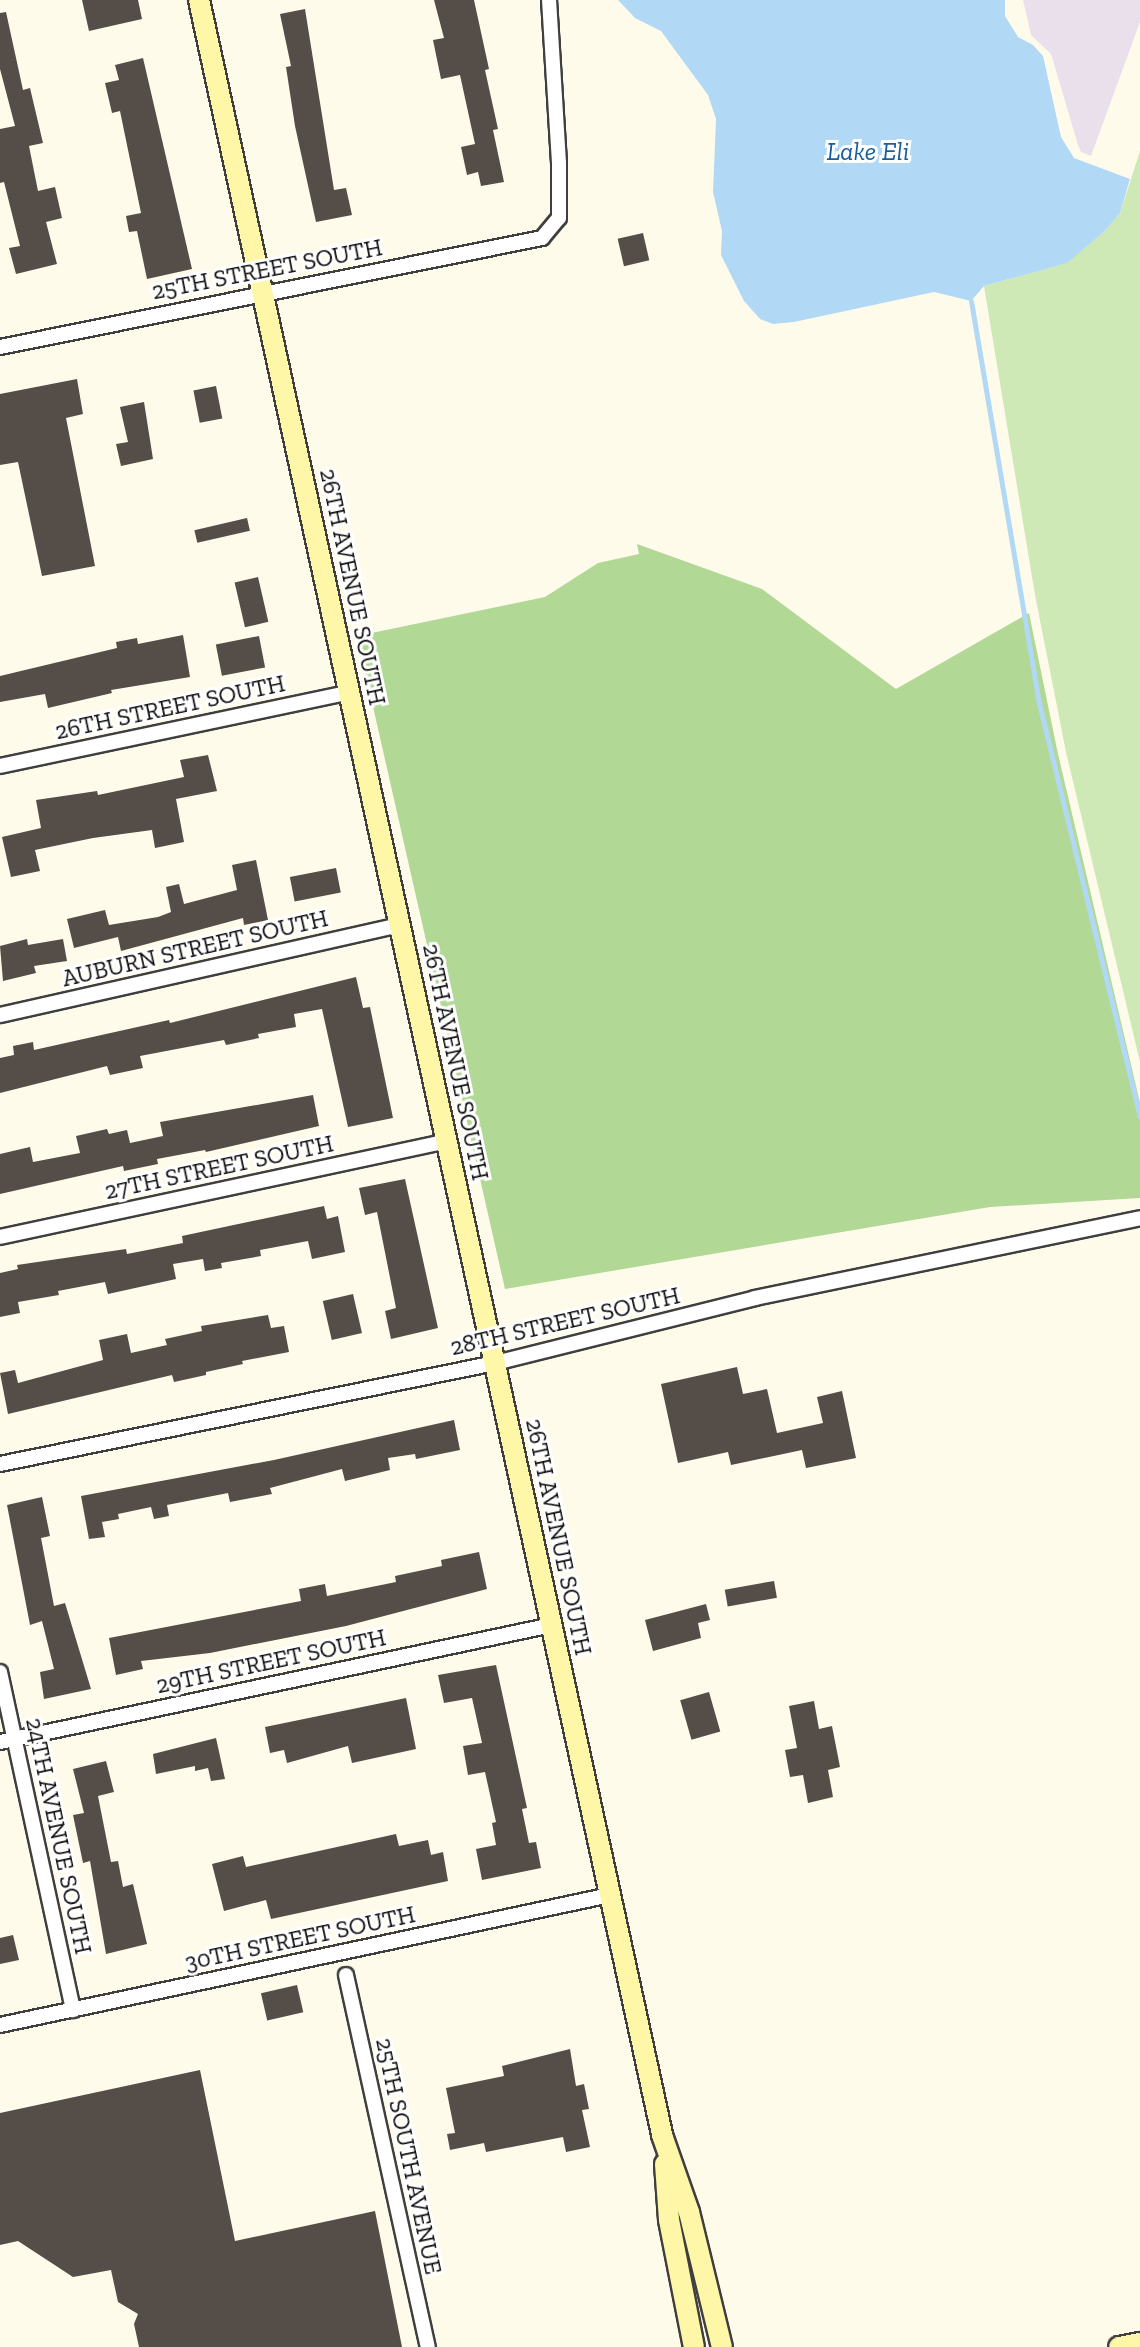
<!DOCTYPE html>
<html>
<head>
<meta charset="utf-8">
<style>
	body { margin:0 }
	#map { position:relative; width:1140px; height:2347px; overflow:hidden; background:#fffbeb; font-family:"Zilla Slab",serif }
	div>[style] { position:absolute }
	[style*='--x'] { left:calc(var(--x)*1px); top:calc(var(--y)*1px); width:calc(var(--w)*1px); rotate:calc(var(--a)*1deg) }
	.industrial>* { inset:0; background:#eae0eb }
	.green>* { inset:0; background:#cee8b6 }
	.forest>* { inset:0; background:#b1d895 }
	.water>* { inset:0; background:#b1d9f5 }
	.stream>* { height:5px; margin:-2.5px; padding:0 2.5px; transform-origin:2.5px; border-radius:2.5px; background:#b1d9f5 }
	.building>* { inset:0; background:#544d48; transform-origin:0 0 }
	.roads { filter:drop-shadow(2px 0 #3f3f3f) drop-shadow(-2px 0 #3f3f3f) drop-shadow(0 2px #3f3f3f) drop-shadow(0 -2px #3f3f3f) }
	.street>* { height:14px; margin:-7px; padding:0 7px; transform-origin:7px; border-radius:7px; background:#fff }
	.secondary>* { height:20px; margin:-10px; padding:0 10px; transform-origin:10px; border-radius:10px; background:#fef7a7 }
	span { translate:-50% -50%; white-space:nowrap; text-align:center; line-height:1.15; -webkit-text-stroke:6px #fff; paint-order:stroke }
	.street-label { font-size:24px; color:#0c0c0c }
	.water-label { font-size:26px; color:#185e9b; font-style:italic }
</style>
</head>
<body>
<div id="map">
	<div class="industrial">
		<i style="clip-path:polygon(1023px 0,1140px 0,1140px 22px,1091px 156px,1081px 152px,1078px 145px,1051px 54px,1031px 35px)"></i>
	</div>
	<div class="green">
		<i style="clip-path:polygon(1140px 151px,1140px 1062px,1066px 752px,1035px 595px,984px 286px,1066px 263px,1105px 231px,1120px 213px)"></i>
	</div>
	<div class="forest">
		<i style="clip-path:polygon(637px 544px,762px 589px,896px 689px,1029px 613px,1058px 754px,1140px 1103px,1140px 1198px,990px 1207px,505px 1289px,357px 636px,545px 597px,598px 563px,639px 554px)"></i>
	</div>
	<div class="water">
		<i style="clip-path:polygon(618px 0,1005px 0,1005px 16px,1018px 37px,1033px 45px,1043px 56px,1061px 137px,1074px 158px,1130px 179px,1120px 213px,1105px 231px,1067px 263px,984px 286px,971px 301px,934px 292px,794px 322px,773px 324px,760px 319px,744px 301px,721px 255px,722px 231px,713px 192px,716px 119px,708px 95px,661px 31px,635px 18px)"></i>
	</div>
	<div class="stream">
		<i style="--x:971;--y:301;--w:404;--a:80.4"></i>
		<i style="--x:1038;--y:699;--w:430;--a:76.3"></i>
	</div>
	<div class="building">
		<i style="clip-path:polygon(82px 0,138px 0,142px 19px,89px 31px)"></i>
		<i style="clip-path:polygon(434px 0,474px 0,489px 69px,485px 70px,498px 129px,493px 130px,504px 182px,481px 186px,478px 172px,467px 175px,461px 147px,475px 144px,460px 75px,441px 79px,433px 40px,444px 38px)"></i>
		<i style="clip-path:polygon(305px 9px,334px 190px,346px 188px,352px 215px,316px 222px,295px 126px,286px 67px,291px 66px,280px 14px)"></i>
		<i style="clip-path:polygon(6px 12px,23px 90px,30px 88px,43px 143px,29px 146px,38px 191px,55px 187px,62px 218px,46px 222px,57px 264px,16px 274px,9px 248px,20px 246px,4px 182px,0 183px,0 129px,15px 126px,0 69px,0 13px)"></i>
		<i style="clip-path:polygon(143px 58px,192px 269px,147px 279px,137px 231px,129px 232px,126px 216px,141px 213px,120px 111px,112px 113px,105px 83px,119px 80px,115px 65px)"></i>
		<i style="left:643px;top:233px;width:28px;height:26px;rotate:77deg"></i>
		<i style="clip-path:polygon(77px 379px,83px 414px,66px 418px,95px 566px,42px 576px,18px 462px,0 465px,0 394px)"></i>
		<i style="left:216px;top:386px;width:33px;height:23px;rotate:79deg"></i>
		<i style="clip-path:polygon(144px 402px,153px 459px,121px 466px,116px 444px,128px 442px,120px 407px)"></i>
		<i style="left:247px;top:518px;width:13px;height:54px;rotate:77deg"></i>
		<i style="left:258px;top:577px;width:46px;height:24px;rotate:77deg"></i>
		<i style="clip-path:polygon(183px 635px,190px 677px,111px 690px,112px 693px,48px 708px,45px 694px,0 702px,0 676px,117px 648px,116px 642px,137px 638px,138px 644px)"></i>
		<i style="left:259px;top:636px;width:32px;height:44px;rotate:79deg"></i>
		<i style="clip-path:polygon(208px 755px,217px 791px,176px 799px,184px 842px,155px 848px,152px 830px,93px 838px,35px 850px,40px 871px,11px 877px,2px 837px,41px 828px,36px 800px,97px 791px,98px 795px,184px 777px,180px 760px)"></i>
		<i style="clip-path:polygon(256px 860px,268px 920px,244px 925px,243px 918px,121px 951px,118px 937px,74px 948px,67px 919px,105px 910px,109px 925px,158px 917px,171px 912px,166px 887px,179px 884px,184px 904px,237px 890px,232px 865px)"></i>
		<i style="left:336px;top:868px;width:25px;height:47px;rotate:79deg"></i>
		<i style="clip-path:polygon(27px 939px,28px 945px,63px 939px,67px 961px,34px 966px,36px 973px,3px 981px,0 946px)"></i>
		<i style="clip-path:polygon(356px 977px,363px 1008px,370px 1007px,393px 1118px,348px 1127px,322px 1009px,294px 1014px,296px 1027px,258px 1034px,259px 1038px,226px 1045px,224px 1040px,140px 1056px,143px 1068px,110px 1075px,107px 1066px,0 1093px,0 1058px,14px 1055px,13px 1046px,33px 1042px,34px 1050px,169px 1020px,170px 1023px)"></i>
		<i style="clip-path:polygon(313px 1095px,319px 1126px,206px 1152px,205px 1150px,157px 1159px,158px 1164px,124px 1171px,123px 1166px,0 1194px,0 1154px,30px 1147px,33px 1162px,80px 1153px,76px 1136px,107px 1129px,109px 1134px,127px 1130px,130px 1143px,163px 1136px,160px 1122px)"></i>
		<i style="clip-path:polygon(405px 1179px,438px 1328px,391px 1339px,385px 1311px,396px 1308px,377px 1212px,365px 1215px,359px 1188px)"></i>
		<i style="clip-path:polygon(324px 1206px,327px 1219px,338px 1216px,345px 1252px,312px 1259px,308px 1241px,260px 1250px,261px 1256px,221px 1263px,222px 1268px,205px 1271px,203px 1259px,173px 1264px,176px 1279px,108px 1294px,105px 1282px,58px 1291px,59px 1295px,18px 1302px,20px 1313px,0 1317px,0 1273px,18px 1269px,17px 1265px,126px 1249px,127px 1254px,183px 1243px,182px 1236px)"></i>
		<i style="left:353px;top:1294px;width:40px;height:31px;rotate:77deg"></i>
		<i style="clip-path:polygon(268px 1315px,271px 1328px,284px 1326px,289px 1352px,242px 1361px,243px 1364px,206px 1372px,206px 1375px,174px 1382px,172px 1375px,8px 1414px,0 1373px,15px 1370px,18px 1383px,103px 1360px,99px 1340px,127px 1334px,131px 1353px,167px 1345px,165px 1339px,202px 1331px,201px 1326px)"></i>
		<i style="clip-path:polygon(737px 1367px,743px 1394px,767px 1389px,777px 1433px,823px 1423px,817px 1397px,842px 1391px,856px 1458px,806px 1468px,802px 1450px,731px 1465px,728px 1452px,678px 1463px,661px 1384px)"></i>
		<i style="clip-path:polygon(454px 1420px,460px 1450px,416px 1459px,415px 1454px,388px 1458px,390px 1470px,345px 1481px,342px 1469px,270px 1488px,272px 1494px,230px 1502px,228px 1493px,167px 1505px,169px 1516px,154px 1519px,151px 1507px,118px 1514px,119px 1519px,102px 1522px,105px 1537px,89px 1539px,81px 1496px,274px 1460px)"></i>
		<i style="clip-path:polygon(42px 1497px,50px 1536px,41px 1538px,54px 1606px,65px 1603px,91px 1689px,44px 1699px,40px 1672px,54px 1669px,42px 1621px,30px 1625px,7px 1505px)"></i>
		<i style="clip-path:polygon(479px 1552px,487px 1589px,346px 1626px,210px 1653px,141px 1661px,143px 1669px,116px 1675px,109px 1638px,301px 1601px,299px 1589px,325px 1584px,327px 1596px,396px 1582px,395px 1576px,442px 1566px,441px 1560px)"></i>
		<i style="left:774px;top:1581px;width:17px;height:50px;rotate:80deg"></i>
		<i style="clip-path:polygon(706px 1604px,710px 1620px,698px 1623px,701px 1638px,653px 1651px,645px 1620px)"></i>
		<i style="clip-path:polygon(496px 1665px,527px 1808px,522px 1809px,529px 1843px,536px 1842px,541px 1868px,482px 1880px,476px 1849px,496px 1845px,492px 1823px,496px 1822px,485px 1772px,468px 1775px,463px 1746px,482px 1743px,472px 1698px,444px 1703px,438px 1675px)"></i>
		<i style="left:709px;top:1692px;width:41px;height:30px;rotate:74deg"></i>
		<i style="clip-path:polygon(406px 1698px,416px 1749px,352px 1763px,348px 1746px,287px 1763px,284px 1750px,270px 1753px,265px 1727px)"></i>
		<i style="clip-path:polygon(814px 1701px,819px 1729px,832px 1726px,840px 1767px,828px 1770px,833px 1797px,808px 1803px,803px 1775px,790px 1777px,785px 1750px,797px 1748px,789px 1706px)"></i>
		<i style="clip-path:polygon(216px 1738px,225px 1779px,211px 1781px,208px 1768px,195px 1771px,195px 1766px,156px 1774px,153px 1754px)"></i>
		<i style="clip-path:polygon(106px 1761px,114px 1792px,98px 1796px,111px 1862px,118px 1861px,123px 1887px,133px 1884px,147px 1944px,106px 1954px,90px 1861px,83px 1863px,73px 1815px,84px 1813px,73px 1769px)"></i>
		<i style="clip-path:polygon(396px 1834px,399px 1846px,428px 1840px,431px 1855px,443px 1852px,448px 1881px,271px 1919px,266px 1900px,224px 1911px,212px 1864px,243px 1856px,246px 1867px)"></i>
		<i style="clip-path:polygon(13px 1935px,19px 1960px,0 1964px,0 1938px)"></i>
		<i style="left:297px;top:1985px;width:28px;height:37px;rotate:77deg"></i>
		<i style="clip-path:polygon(570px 2049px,576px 2086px,584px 2084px,589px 2109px,582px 2110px,590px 2147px,566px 2152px,563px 2137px,486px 2152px,484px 2143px,450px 2150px,447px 2134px,455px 2133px,446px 2088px,504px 2076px,502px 2066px)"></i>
		<i style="clip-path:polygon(200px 2070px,235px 2241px,375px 2211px,402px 2347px,139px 2347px,134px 2324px,138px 2314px,118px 2302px,111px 2270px,73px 2277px,18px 2241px,0 2245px,0 2113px)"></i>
	</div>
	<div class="roads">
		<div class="street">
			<i style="--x:0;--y:347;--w:553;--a:-11.37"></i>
			<i style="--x:542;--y:238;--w:26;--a:-50"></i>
			<i style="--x:559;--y:218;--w:55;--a:-90"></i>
			<i style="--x:559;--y:163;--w:163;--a:-93.5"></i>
			<i style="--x:0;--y:766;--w:358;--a:-11.9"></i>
			<i style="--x:0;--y:1015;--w:410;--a:-12.7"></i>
			<i style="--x:0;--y:1237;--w:457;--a:-12.1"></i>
			<i style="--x:0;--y:1464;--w:505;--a:-11.53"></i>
			<i style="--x:495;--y:1363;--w:268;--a:-14"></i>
			<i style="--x:755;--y:1298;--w:393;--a:-11.7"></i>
			<i style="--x:0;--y:1672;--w:346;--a:77.8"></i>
			<i style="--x:0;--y:1742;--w:564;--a:-11.97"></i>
			<i style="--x:346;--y:1975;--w:381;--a:77.6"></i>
			<i style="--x:0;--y:2025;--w:624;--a:-12.03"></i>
		</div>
		<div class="secondary">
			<i style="--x:199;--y:0;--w:2185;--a:77.76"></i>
			<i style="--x:662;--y:2135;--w:82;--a:70.7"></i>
			<i style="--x:689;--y:2212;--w:139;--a:76.3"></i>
			<i style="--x:665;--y:2164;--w:56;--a:85.9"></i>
			<i style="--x:669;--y:2220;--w:129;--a:78.9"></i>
			<i style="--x:1119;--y:2347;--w:21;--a:-11"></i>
		</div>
	</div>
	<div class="street-label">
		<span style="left:267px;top:269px;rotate:-11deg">25TH STREET SOUTH</span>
		<span style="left:353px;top:587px;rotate:78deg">26TH AVENUE SOUTH</span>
		<span style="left:170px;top:707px;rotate:-12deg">26TH STREET SOUTH</span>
		<span style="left:195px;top:948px;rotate:-13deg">AUBURN STREET SOUTH</span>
		<span style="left:456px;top:1062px;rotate:78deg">26TH AVENUE SOUTH</span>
		<span style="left:219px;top:1167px;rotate:-12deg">27TH STREET SOUTH</span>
		<span style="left:565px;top:1321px;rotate:-13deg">28TH STREET SOUTH</span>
		<span style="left:559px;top:1537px;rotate:78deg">26TH AVENUE SOUTH</span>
		<span style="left:271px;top:1661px;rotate:-12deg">29TH STREET SOUTH</span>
		<span style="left:59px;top:1836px;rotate:78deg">24TH AVENUE SOUTH</span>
		<span style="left:300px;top:1938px;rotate:-12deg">30TH STREET SOUTH</span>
		<span style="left:409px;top:2156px;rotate:78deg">25TH SOUTH AVENUE</span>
	</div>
	<div class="water-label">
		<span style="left:868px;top:152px">Lake Eli</span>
	</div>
</div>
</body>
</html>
